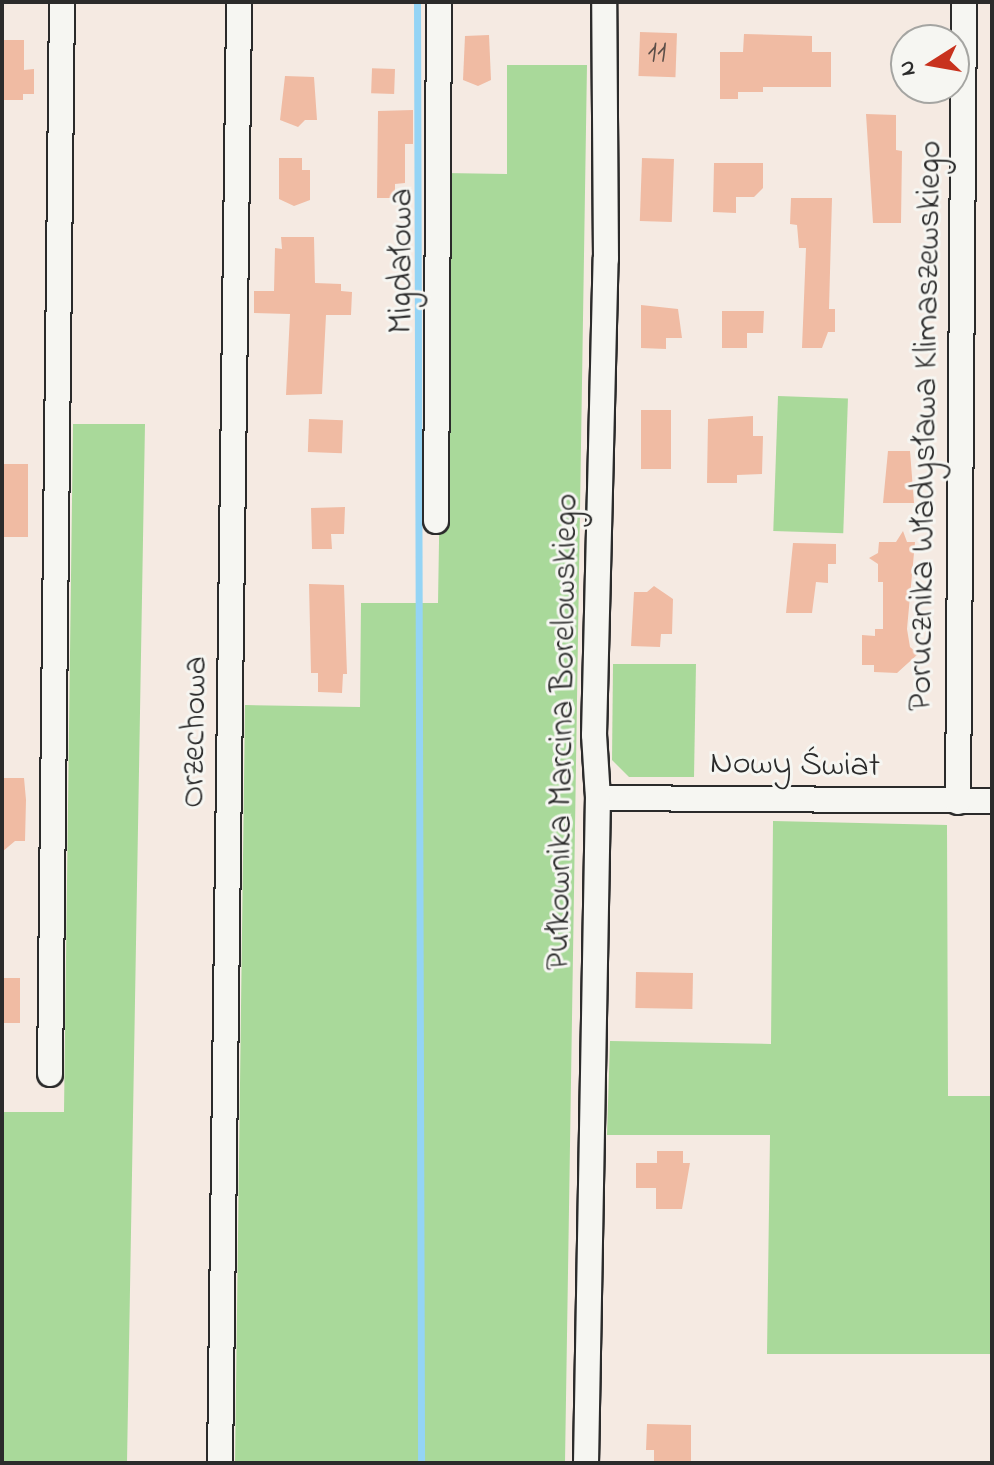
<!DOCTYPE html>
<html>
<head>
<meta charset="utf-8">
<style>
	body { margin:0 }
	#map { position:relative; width:994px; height:1465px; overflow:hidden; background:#f5eae2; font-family:"Indie Flower",sans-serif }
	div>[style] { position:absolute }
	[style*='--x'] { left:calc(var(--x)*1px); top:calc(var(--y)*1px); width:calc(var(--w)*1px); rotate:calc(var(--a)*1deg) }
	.green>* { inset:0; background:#a9d99a; transform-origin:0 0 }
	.stream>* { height:7px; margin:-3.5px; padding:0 3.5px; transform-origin:3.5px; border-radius:3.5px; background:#94d4f5 }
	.building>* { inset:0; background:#f0bba3; transform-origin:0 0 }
	.roads { filter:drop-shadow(2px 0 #2b2b2b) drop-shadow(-2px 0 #2b2b2b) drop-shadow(0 2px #2b2b2b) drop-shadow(0 -2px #2b2b2b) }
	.street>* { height:24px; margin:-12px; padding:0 12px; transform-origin:12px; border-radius:12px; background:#f6f6f2 }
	span { translate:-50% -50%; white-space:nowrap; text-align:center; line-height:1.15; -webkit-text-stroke:6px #f6f6f2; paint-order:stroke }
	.number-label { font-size:30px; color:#5c4f49 }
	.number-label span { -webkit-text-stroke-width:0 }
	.street-label { font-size:34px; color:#2b2b2b }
	.frame { position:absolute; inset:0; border:4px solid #2b2b2b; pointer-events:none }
	.north { position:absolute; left:890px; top:24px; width:80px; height:80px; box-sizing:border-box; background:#f6f6f2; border:2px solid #a5a5a2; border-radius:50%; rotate:259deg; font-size:22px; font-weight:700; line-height:32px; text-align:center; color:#2b2b2b }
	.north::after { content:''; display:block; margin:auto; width:28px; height:36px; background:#c8321e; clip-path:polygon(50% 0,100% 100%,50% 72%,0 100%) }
</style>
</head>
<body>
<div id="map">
	<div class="green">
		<i style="clip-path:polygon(507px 65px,587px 65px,565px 1463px,235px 1463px,245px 705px,360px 707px,361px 603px,438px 603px,445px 173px,507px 174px)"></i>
		<i style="left:778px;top:396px;width:70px;height:135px;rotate:2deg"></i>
		<i style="clip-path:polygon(73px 424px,145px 424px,127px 1463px,2px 1463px,2px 1112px,64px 1112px)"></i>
		<i style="clip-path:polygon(613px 664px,696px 664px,694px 777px,629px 777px,612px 760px)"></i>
		<i style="clip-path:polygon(773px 821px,947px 825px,948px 1096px,992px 1096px,992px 1354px,767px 1354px,770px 1135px,607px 1135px,610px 1041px,771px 1044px)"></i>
	</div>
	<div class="stream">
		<i style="--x:417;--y:2;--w:1461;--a:89.84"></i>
	</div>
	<div class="building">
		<i style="left:640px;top:32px;width:37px;height:44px;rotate:2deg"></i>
		<i style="clip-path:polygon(744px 34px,812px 36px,812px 52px,831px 52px,831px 87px,763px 87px,763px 92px,738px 92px,738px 99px,720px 99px,720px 52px,743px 52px)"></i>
		<i style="clip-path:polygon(489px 35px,491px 80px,478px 86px,463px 80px,465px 36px)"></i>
		<i style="clip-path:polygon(2px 40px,24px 40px,24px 70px,34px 69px,34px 94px,23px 94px,23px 100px,2px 100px)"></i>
		<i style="left:395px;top:69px;width:25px;height:23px;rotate:92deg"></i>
		<i style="clip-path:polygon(285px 76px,314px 77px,317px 120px,305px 120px,298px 127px,280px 120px)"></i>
		<i style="clip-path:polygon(413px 110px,413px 144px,405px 144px,405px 183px,395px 184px,395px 198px,377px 198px,378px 111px)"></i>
		<i style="clip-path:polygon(866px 114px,896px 115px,896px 150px,902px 151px,901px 223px,873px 223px)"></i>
		<i style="clip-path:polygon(279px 158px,302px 158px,302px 170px,310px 170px,310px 200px,294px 206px,279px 199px)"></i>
		<i style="left:642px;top:158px;width:32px;height:63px;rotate:2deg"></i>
		<i style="clip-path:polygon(714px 163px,763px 163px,763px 188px,754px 197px,736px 197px,736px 213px,713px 212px)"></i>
		<i style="clip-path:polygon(791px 198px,832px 198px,829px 309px,835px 309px,835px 332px,828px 332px,822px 348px,802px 348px,806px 248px,799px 248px,797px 225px,790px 224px)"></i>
		<i style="clip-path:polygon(281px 237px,314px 237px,315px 283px,341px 284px,341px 291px,352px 292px,351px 315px,326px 315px,322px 394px,286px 395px,290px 314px,254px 313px,254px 291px,274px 291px,275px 248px,282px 249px)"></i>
		<i style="clip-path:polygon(641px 305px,678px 309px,682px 338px,666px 338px,666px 349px,641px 348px)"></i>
		<i style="clip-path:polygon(722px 311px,764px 311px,763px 333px,747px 333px,747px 348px,722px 348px)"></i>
		<i style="left:641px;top:410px;width:30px;height:59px"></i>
		<i style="clip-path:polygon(753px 416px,753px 436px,763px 436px,762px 474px,737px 475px,737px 483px,707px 483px,708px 419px)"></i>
		<i style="left:309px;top:419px;width:34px;height:33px;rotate:2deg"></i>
		<i style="clip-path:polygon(888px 451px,910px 451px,914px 503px,883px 503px)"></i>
		<i style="left:2px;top:464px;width:26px;height:73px"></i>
		<i style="clip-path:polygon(345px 507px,344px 534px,331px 534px,332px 549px,312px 549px,311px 508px)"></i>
		<i style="clip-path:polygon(903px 531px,907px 542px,915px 542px,907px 629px,910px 647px,918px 654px,897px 673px,874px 672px,874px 665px,862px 665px,862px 635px,875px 636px,875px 629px,883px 629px,883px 582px,878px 582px,878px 564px,869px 558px,878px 553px,879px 542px,896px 542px)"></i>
		<i style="clip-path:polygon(793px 543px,836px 544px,836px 564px,828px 564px,828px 583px,816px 582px,812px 613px,786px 613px)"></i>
		<i style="clip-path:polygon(309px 584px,344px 585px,347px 674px,343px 674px,342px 693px,318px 692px,318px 673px,311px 673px)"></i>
		<i style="clip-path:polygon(654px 586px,673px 599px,672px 634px,661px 634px,660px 647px,631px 646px,634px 592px,647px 592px)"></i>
		<i style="clip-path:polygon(2px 778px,24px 778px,26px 800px,25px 841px,15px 841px,2px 852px)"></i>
		<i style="left:636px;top:972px;width:57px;height:36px;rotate:1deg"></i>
		<i style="left:2px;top:978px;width:18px;height:45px"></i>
		<i style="clip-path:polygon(657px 1151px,683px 1151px,683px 1163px,690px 1163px,682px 1209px,656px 1209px,656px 1188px,636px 1188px,636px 1163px,657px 1163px)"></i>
		<i style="clip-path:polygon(647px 1424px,691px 1425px,691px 1463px,654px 1463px,654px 1450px,646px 1450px)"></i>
	</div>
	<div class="roads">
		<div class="street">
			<i style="--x:436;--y:521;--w:519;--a:-89.67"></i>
			<i style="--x:598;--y:798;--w:394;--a:0.4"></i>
			<i style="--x:958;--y:802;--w:800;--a:-89.57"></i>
			<i style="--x:50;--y:1074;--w:1072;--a:-89.36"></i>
			<i style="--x:220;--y:1463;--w:1461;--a:-89.25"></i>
			<i style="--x:586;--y:1463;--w:665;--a:-88.97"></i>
			<i style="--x:598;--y:798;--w:63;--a:-93.6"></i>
			<i style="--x:594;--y:735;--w:476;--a:-88.6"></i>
			<i style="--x:606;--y:259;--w:257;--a:-90.4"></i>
		</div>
	</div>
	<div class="number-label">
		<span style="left:657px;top:54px">11</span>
	</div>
	<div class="street-label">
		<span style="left:403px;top:261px;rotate:-90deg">Migdałowa</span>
		<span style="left:927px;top:426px;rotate:-89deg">Porucznika Władysława Klimaszewskiego</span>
		<span style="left:196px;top:732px;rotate:-89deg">Orzechowa</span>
		<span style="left:564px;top:732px;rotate:-89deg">Pułkownika Marcina Borelowskiego</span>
		<span style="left:795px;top:766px;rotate:1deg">Nowy Świat</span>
	</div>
	<div class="frame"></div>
	<div class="north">N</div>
</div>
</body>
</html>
